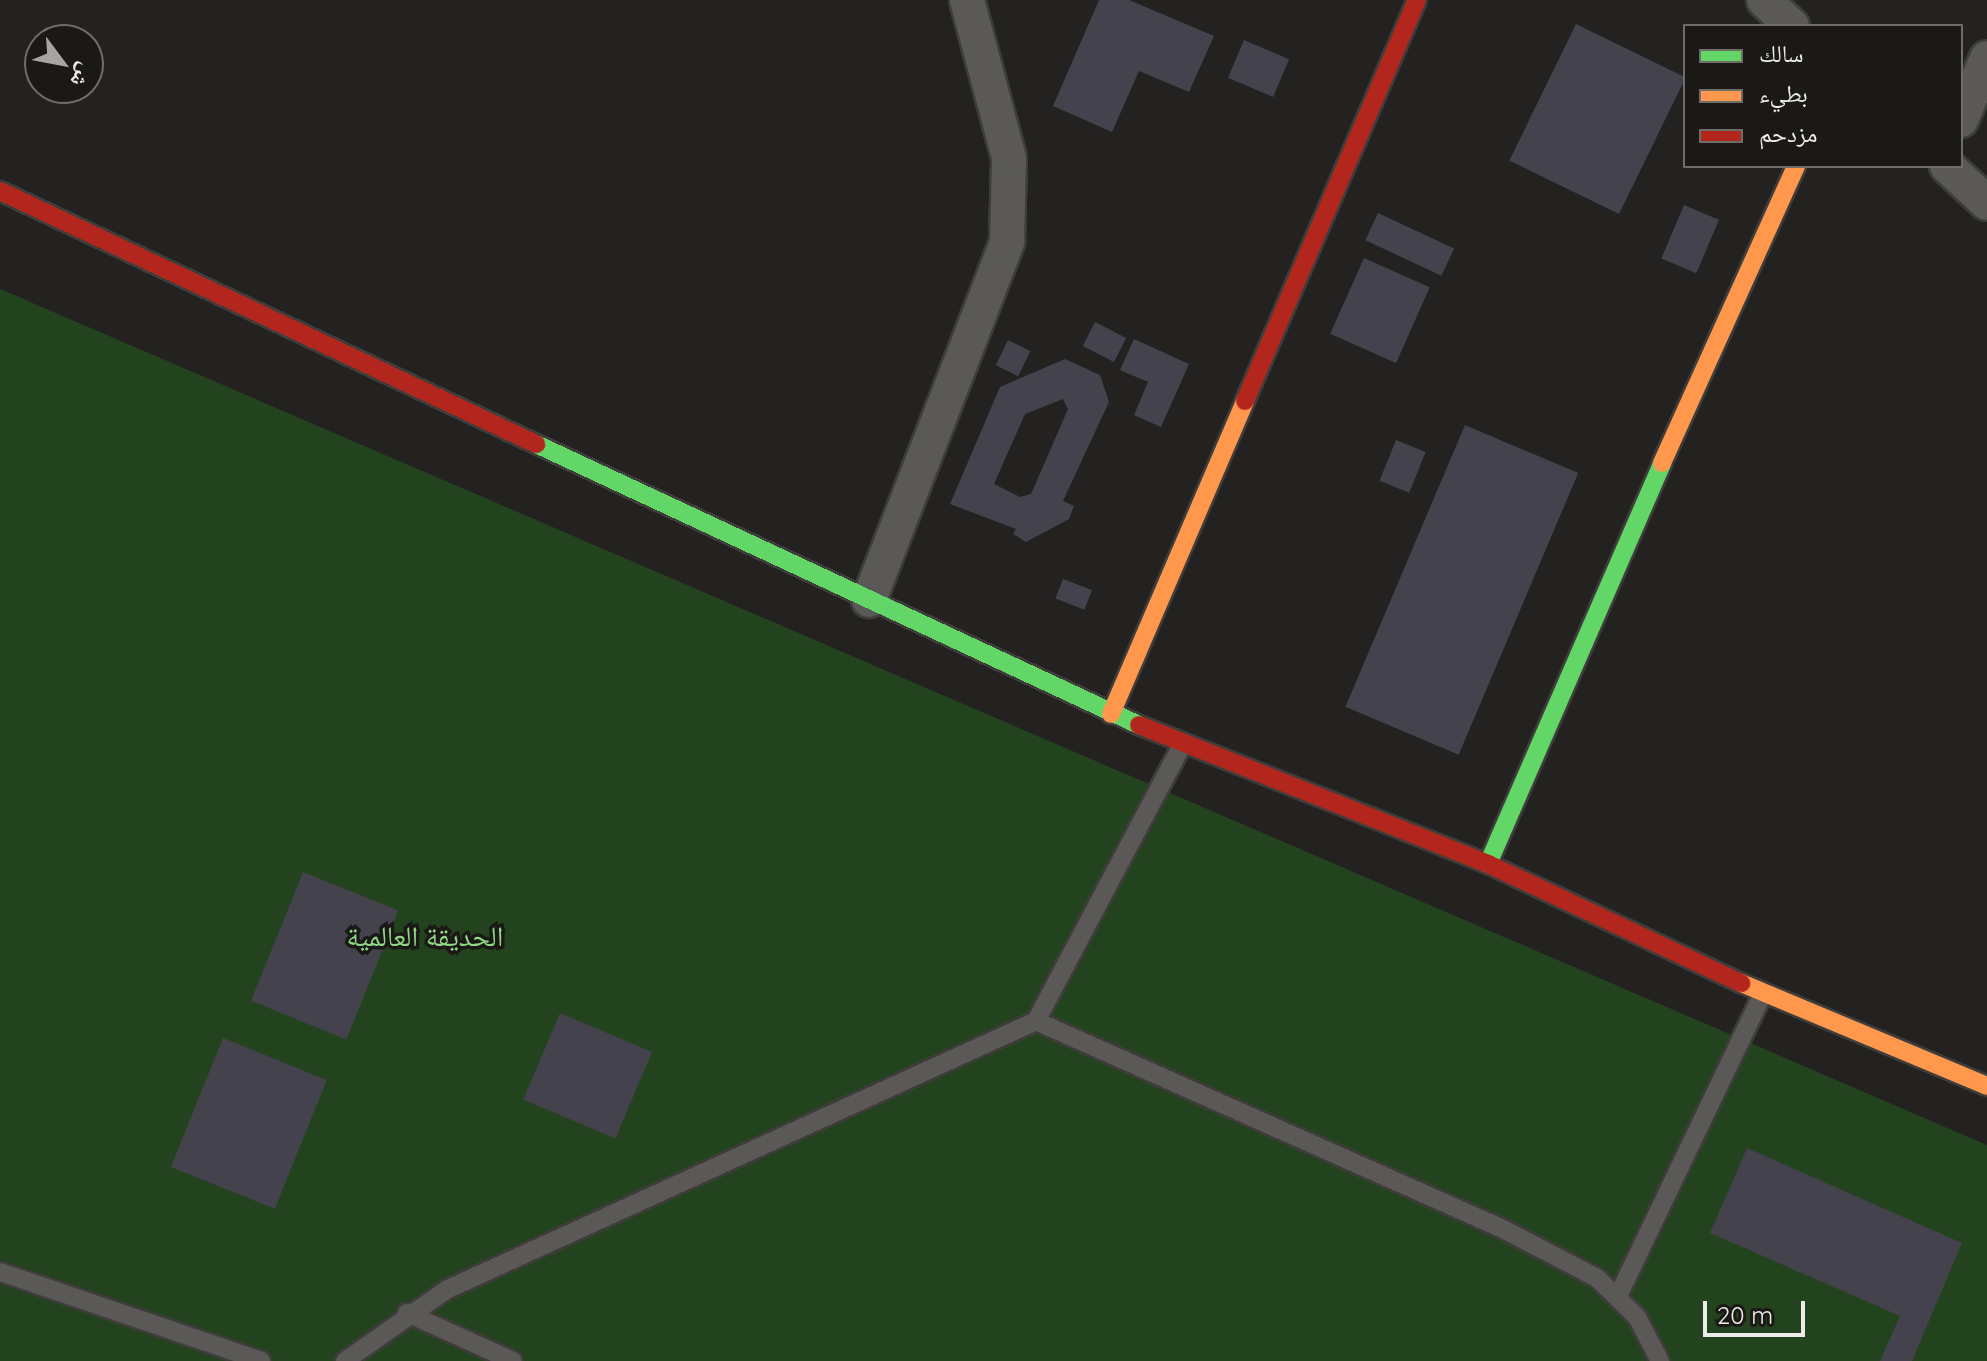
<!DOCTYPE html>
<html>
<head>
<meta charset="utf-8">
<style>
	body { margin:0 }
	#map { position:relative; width:1987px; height:1361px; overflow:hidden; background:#242220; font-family:Quicksand,"Noto Naskh Arabic",sans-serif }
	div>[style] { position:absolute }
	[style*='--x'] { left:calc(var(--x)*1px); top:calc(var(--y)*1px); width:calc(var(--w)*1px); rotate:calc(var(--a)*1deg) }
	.green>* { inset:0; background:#23431e }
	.building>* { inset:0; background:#43424d; transform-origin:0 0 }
	.roads { filter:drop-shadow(2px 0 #3e3d3a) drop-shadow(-2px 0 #3e3d3a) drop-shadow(0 2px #3e3d3a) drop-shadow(0 -2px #3e3d3a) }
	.lane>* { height:18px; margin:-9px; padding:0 9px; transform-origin:9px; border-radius:9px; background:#5a5957 }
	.street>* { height:34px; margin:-17px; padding:0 17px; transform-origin:17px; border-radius:17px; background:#5a5957 }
	.fast>* { height:18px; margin:-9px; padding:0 9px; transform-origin:9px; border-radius:9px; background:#63d668 }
	.slow>* { height:18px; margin:-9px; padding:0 9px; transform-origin:9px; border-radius:9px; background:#ff974d }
	.jam>* { height:18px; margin:-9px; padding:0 9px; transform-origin:9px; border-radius:9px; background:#b3261e }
	span { translate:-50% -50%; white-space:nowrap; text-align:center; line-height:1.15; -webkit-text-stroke:7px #1b1916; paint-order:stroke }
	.park-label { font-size:28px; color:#90d886 }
	.legend { position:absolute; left:1683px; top:24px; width:280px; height:144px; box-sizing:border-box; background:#1b1916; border:2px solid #6f6d6a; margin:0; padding:10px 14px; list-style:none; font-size:24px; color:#edece9 }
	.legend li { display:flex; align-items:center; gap:16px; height:40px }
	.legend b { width:40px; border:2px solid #6f6d6a }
	.north { position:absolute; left:24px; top:24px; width:80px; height:80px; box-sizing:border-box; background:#1b1916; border:2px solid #6f6d6a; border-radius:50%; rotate:122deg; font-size:22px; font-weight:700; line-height:32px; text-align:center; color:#edece9 }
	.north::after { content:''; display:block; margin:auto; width:28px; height:36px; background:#a7a5a3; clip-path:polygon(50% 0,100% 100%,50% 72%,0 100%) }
	.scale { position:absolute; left:1703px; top:1301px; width:102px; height:36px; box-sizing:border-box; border:4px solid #edece9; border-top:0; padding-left:10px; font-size:24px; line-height:28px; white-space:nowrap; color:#edece9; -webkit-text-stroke:6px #1b1916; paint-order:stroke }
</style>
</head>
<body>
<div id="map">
	<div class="green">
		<i style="clip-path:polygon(0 289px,1987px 1145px,1987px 1361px,0 1361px)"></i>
	</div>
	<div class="building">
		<i style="clip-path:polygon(1099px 0,1129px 0,1214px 36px,1189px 92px,1139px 71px,1112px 132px,1053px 106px)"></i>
		<i style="left:1576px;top:24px;width:122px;height:152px;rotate:26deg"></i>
		<i style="left:1244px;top:40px;width:49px;height:41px;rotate:23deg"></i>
		<i style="left:1684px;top:205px;width:38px;height:58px;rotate:23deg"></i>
		<i style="left:1378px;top:213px;width:84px;height:30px;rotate:25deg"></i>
		<i style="left:1364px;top:258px;width:72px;height:83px;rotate:24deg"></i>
		<i style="left:1095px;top:322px;width:35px;height:27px;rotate:27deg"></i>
		<i style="clip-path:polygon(1134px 339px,1189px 364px,1161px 427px,1134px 415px,1148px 382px,1120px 370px)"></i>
		<i style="left:1008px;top:340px;width:25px;height:28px;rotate:26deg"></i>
		<i style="clip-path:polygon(evenodd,1065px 359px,1100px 375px,1109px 402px,1063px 501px,1074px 506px,1069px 519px,1026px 542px,1013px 534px,1016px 529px,950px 504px,1000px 387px,1065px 359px,1063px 399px,1068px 409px,1031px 494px,1020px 497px,994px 484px,1025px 414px,1063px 399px)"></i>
		<i style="left:1465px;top:425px;width:123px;height:306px;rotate:23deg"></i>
		<i style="left:1396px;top:440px;width:32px;height:44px;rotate:22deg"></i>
		<i style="left:1063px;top:579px;width:31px;height:21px;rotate:21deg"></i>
		<i style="left:303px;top:872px;width:103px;height:139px;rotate:22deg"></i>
		<i style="left:560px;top:1013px;width:100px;height:94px;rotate:23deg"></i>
		<i style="left:223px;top:1038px;width:112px;height:139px;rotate:22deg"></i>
		<i style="clip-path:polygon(1747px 1148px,1962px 1243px,1912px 1361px,1880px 1361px,1900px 1316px,1710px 1233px)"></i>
	</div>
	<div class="roads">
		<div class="lane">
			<i style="--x:1036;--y:1021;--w:312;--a:-62.1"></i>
			<i style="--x:0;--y:1272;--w:276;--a:18.8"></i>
			<i style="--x:1619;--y:1294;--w:334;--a:-64.4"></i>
			<i style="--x:407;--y:1313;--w:116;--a:24.4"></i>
			<i style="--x:345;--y:1361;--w:126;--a:-35"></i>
			<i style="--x:448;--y:1289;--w:646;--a:-24.5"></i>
			<i style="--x:1036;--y:1021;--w:511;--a:24.01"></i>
			<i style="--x:1503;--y:1229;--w:106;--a:27.5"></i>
			<i style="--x:1597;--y:1278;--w:56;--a:44.3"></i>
			<i style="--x:1637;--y:1317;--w:50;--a:62.4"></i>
		</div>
		<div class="street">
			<i style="--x:1764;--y:0;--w:38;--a:43"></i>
			<i style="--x:1961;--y:120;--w:67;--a:-67.2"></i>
			<i style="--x:1947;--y:166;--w:54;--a:42.8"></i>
			<i style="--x:869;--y:600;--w:384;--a:-68.9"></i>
			<i style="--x:1007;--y:242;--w:84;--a:-88.6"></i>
			<i style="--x:1009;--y:158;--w:163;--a:-104.9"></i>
		</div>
		<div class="fast">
			<i style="--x:536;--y:444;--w:665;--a:24.99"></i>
			<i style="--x:1488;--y:864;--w:437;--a:-66.5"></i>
		</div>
		<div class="slow">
			<i style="--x:1662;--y:463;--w:326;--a:-65.7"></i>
			<i style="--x:1111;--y:714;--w:340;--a:-66.8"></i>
			<i style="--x:1741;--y:983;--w:267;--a:22.7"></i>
		</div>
		<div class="jam">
			<i style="--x:0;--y:191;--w:593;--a:25.27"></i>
			<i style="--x:1245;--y:401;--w:436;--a:-66.8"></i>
			<i style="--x:1139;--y:725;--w:376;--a:21.7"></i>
			<i style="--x:1488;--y:864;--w:280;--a:25.2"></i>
		</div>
	</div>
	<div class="park-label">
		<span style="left:425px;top:936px">الحديقة العالمية</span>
	</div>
	<ul class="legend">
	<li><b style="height:10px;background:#63d668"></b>سالك</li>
	<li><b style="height:10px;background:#ff974d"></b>بطيء</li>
	<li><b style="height:10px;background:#b3261e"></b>مزدحم</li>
	</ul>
	<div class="north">ش</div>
	<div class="scale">20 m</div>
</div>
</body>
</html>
